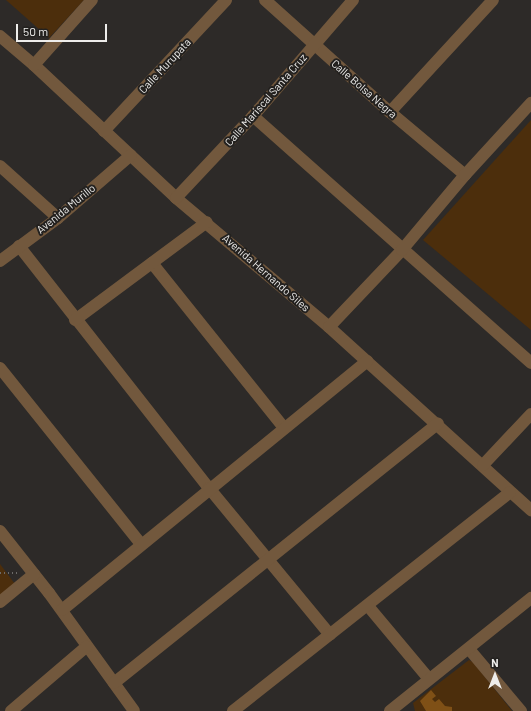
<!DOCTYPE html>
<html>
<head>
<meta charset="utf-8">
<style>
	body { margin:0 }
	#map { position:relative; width:531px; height:711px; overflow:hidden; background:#2d2a28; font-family:Barlow,sans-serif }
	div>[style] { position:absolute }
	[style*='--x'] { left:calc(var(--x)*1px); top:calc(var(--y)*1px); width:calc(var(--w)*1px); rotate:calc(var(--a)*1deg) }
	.green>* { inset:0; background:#4c2e0c }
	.building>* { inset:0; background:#7f5016 }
	.path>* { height:2px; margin-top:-1px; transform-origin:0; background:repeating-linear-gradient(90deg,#6c6a68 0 1px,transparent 0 4px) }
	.street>* { height:12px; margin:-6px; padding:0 6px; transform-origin:6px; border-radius:6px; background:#72583d }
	span { translate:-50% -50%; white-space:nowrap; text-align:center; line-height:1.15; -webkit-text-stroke:4px #23211f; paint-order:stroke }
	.street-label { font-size:11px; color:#eeedeb }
	.north { position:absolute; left:475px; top:655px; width:40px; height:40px; -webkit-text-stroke:3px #23211f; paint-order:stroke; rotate:0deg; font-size:11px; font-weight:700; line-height:16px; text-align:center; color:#eeedeb }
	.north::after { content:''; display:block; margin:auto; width:14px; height:18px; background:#eeedeb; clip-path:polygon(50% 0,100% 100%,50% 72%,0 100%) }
	.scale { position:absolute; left:16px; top:24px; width:91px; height:18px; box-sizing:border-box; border:2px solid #eeedeb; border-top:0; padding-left:5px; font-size:12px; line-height:14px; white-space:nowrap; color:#eeedeb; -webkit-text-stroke:3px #23211f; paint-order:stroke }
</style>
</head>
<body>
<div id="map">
	<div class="green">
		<i style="clip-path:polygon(6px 0,84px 0,49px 38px)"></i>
		<i style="clip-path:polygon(531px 120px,531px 330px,423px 240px)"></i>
		<i style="clip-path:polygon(0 564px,15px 584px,0 596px)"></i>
		<i style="clip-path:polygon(469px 660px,473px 662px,512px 711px,415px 711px,413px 703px)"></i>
	</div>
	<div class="building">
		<i style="clip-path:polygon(431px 690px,436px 696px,432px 699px,435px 702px,439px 699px,445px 706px,452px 707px,452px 711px,426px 711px,420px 701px)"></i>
	</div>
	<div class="path">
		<i style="--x:0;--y:573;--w:17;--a:0"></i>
	</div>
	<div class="street">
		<i style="--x:265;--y:0;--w:168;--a:41.9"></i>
		<i style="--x:390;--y:112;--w:98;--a:40"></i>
		<i style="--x:0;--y:36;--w:45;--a:40.5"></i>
		<i style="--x:34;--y:65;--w:195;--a:43.1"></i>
		<i style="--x:176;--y:198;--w:200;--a:40.1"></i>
		<i style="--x:329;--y:327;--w:273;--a:42.2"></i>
		<i style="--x:34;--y:65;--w:87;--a:-48.3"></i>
		<i style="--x:390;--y:112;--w:152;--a:-47.4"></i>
		<i style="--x:253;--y:116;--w:372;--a:41.6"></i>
		<i style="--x:104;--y:131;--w:179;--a:-47"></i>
		<i style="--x:0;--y:166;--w:78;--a:41.9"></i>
		<i style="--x:176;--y:198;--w:112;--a:-46.8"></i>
		<i style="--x:253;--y:116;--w:153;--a:-49.2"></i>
		<i style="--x:19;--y:246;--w:308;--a:51.9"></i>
		<i style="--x:209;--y:488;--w:190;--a:50.5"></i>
		<i style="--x:0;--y:261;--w:72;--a:-36.6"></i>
		<i style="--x:58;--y:218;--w:96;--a:-40.8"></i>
		<i style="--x:152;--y:263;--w:211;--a:51.3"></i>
		<i style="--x:75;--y:320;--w:164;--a:-36.6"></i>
		<i style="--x:329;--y:327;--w:106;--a:-46.5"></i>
		<i style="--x:402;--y:250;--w:98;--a:-50"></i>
		<i style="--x:465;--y:175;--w:98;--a:-47.5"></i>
		<i style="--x:0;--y:368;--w:226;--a:51.3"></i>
		<i style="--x:483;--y:465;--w:70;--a:-46.7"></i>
		<i style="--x:0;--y:531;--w:79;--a:51.7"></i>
		<i style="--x:49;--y:593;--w:145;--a:54.2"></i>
		<i style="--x:0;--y:602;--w:44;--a:-39.5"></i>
		<i style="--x:368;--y:606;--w:95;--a:50.1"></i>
		<i style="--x:62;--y:610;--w:394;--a:-39.2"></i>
		<i style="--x:469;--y:649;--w:81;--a:50"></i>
		<i style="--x:114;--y:683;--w:415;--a:-38.7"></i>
		<i style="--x:11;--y:711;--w:99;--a:-40.5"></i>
		<i style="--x:233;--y:711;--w:353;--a:-38.3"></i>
		<i style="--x:390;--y:711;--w:181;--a:-38.7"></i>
	</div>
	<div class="street-label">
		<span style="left:165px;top:66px;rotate:-47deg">Calle Murupata</span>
		<span style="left:364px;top:89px;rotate:41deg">Calle Bolsa Negra</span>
		<span style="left:266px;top:100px;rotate:-49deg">Calle Mariscal Santa Cruz</span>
		<span style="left:66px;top:209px;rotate:-39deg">Avenida Murillo</span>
		<span style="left:266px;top:273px;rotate:41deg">Avenida Hernando Siles</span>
	</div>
	<div class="north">N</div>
	<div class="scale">50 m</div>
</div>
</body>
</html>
